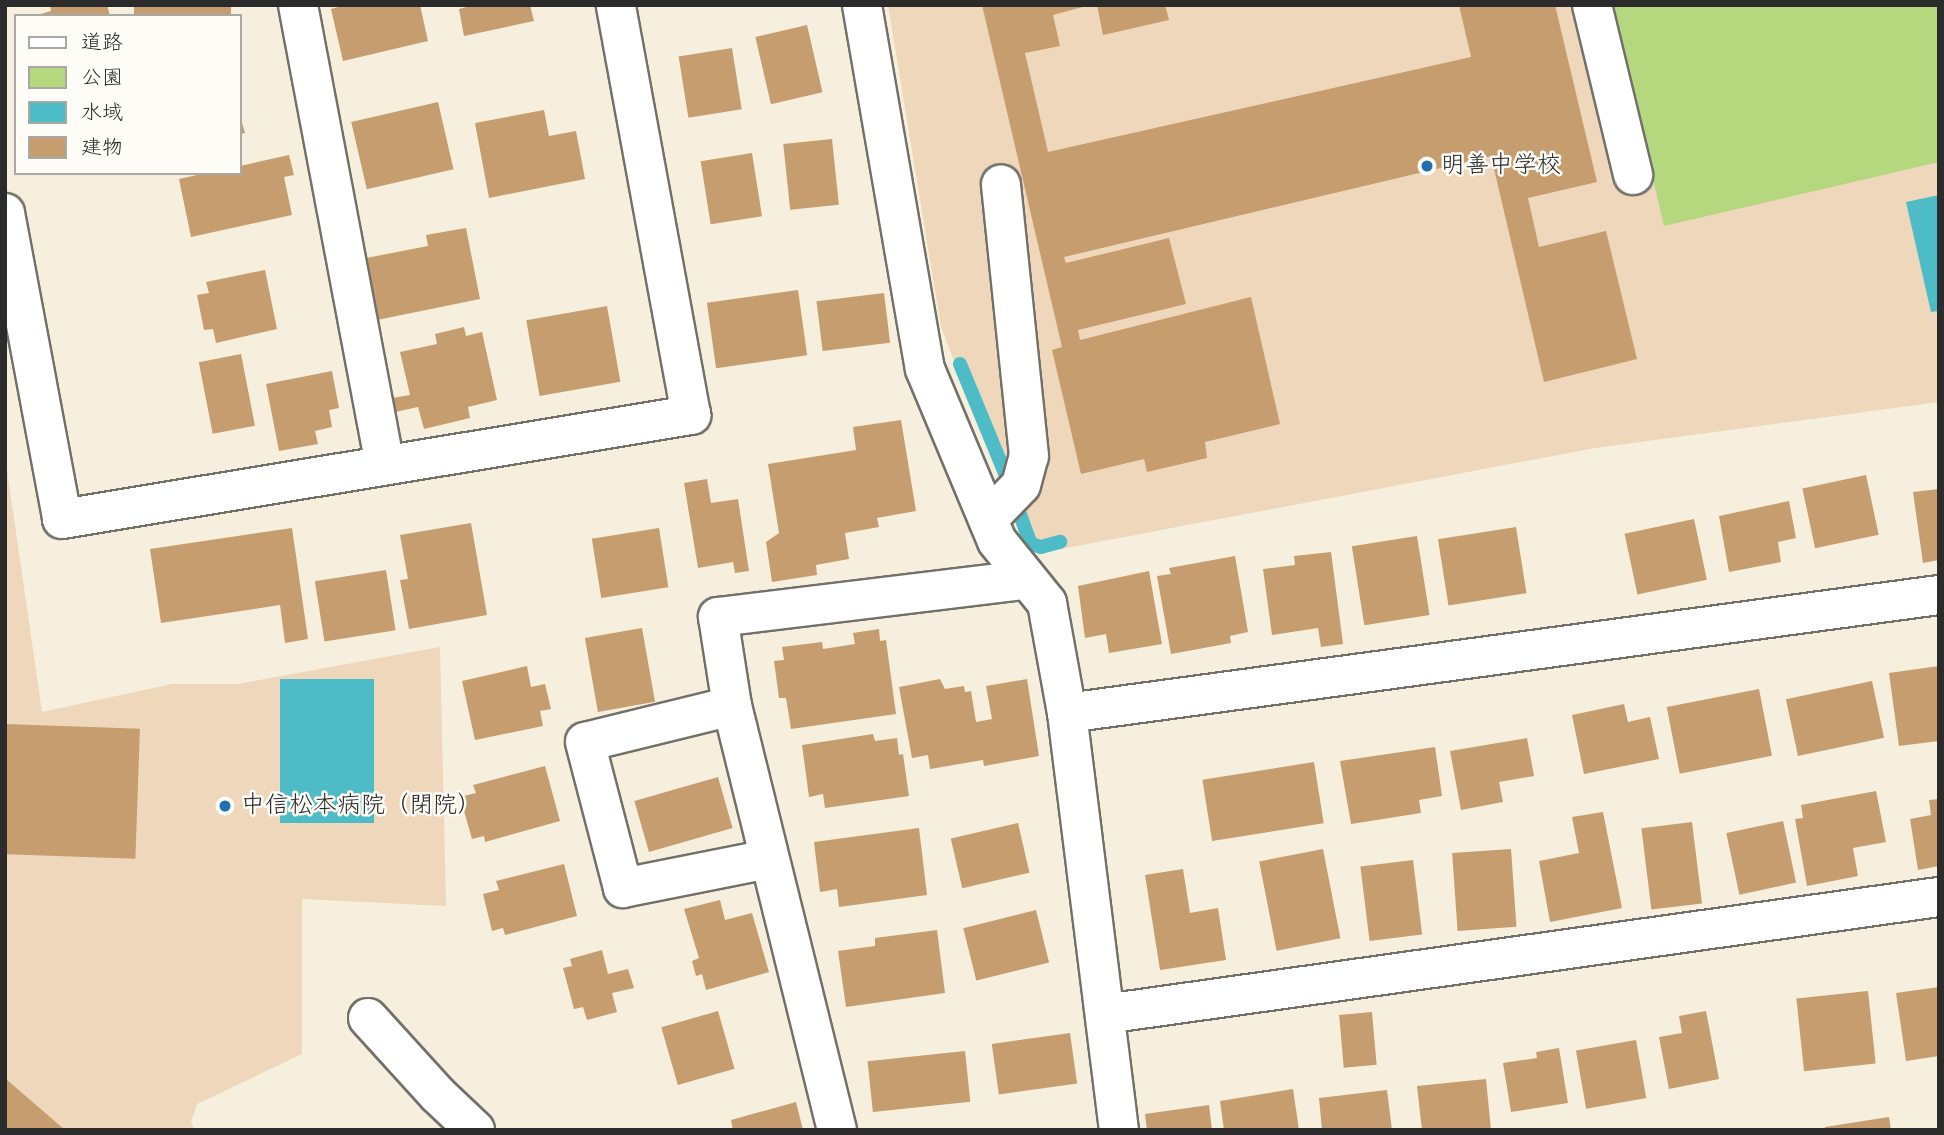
<!DOCTYPE html>
<html>
<head>
<meta charset="utf-8">
<style>
	body { margin:0 }
	#map { position:relative; width:1944px; height:1135px; overflow:hidden; background:#f6efdd; font-family:Kalam,"Klee One",sans-serif }
	div>[style] { position:absolute }
	[style*='--x'] { left:calc(var(--x)*1px); top:calc(var(--y)*1px); width:calc(var(--w)*1px); rotate:calc(var(--a)*1deg) }
	.built>* { inset:0; background:#eed7bb }
	.green>* { inset:0; background:#b5d77e }
	.water>* { inset:0; background:#4ebcc6; transform-origin:0 0 }
	.stream>* { height:14px; margin:-7px; padding:0 7px; transform-origin:7px; border-radius:7px; background:#4ebcc6 }
	.building>* { inset:0; background:#c59d6e; transform-origin:0 0 }
	.roads { filter:drop-shadow(2px 0 #727069) drop-shadow(-2px 0 #727069) drop-shadow(0 2px #727069) drop-shadow(0 -2px #727069) }
	.minor>* { height:38px; margin:-19px; padding:0 19px; transform-origin:19px; border-radius:19px; background:#fff }
	.dots>* { width:19px; height:19px; translate:-50% -50%; box-sizing:border-box; border:4px solid #fdfcf7; border-radius:50% }
	span { translate:-50% -50%; white-space:nowrap; text-align:center; line-height:1.15; -webkit-text-stroke:5px #fdfcf7; paint-order:stroke }
	.poi-label { font-size:24px; color:#2b2b2b }
	.left { translate:0 -50%; text-align:left }
	.frame { position:absolute; inset:0; border:7px solid #2b2b2b; pointer-events:none }
	.legend { position:absolute; left:14px; top:14px; width:228px; height:161px; box-sizing:border-box; background:#fdfcf7; border:2px solid #a9a8a5; margin:0; padding:9px 12px; list-style:none; font-size:21px; color:#2b2b2b }
	.legend li { display:flex; align-items:center; gap:14px; height:35px }
	.legend b { width:35px; border:2px solid #a9a8a5 }
</style>
</head>
<body>
<div id="map">
	<div class="built">
		<i style="clip-path:polygon(888px 5px,1939px 5px,1939px 402px,1595px 448px,1040px 553px,1027px 550px,941px 327px)"></i>
		<i style="clip-path:polygon(5px 456px,42px 712px,172px 684px,238px 684px,440px 647px,446px 906px,302px 899px,302px 1054px,197px 1104px,191px 1122px,195px 1130px,5px 1130px)"></i>
	</div>
	<div class="green">
		<i style="clip-path:polygon(1612px 5px,1939px 5px,1939px 162px,1664px 226px)"></i>
	</div>
	<div class="water">
		<i style="clip-path:polygon(1939px 195px,1939px 311px,1931px 312px,1906px 202px)"></i>
		<i style="left:280px;top:679px;width:94px;height:144px"></i>
	</div>
	<div class="stream">
		<i style="--x:960;--y:364;--w:129;--a:67.6"></i>
		<i style="--x:1018;--y:509;--w:37;--a:70"></i>
		<i style="--x:1031;--y:544;--w:10;--a:17"></i>
		<i style="--x:1041;--y:547;--w:20;--a:-15"></i>
	</div>
	<div class="building">
		<i style="clip-path:polygon(50px 5px,107px 5px,110px 16px,34px 16px,51px 11px)"></i>
		<i style="left:134px;top:5px;width:97px;height:11px"></i>
		<i style="clip-path:polygon(345px 5px,420px 5px,428px 41px,343px 61px,331px 9px)"></i>
		<i style="clip-path:polygon(474px 5px,530px 5px,534px 21px,464px 36px,459px 9px)"></i>
		<i style="clip-path:polygon(982px 5px,1090px 5px,1053px 15px,1060px 46px,1025px 53px,1048px 152px,1471px 57px,1459px 5px,1555px 5px,1597px 182px,1528px 198px,1539px 247px,1606px 231px,1637px 359px,1544px 382px,1491px 156px,1064px 257px,1066px 263px,1169px 238px,1186px 304px,1078px 330px,1080px 340px,1251px 297px,1280px 424px,1205px 442px,1207px 458px,1147px 472px,1144px 459px,1081px 474px,1052px 350px,1062px 347px)"></i>
		<i style="clip-path:polygon(1097px 5px,1165px 5px,1169px 20px,1103px 35px)"></i>
		<i style="left:807px;top:25px;width:69px;height:53px;rotate:77deg"></i>
		<i style="left:732px;top:48px;width:62px;height:54px;rotate:81deg"></i>
		<i style="left:438px;top:102px;width:69px;height:89px;rotate:77deg"></i>
		<i style="clip-path:polygon(544px 110px,549px 136px,576px 131px,585px 179px,489px 198px,475px 123px)"></i>
		<i style="clip-path:polygon(240px 116px,245px 133px,240px 134px)"></i>
		<i style="left:832px;top:139px;width:66px;height:49px;rotate:84deg"></i>
		<i style="left:752px;top:153px;width:64px;height:52px;rotate:81deg"></i>
		<i style="clip-path:polygon(289px 155px,294px 175px,284px 177px,292px 215px,191px 237px,179px 179px,206px 173px,240px 173px,240px 166px)"></i>
		<i style="clip-path:polygon(466px 228px,480px 299px,377px 320px,366px 258px,428px 246px,426px 235px)"></i>
		<i style="clip-path:polygon(265px 270px,277px 329px,216px 343px,213px 329px,204px 330px,197px 295px,209px 293px,206px 282px)"></i>
		<i style="left:798px;top:290px;width:66px;height:92px;rotate:82deg"></i>
		<i style="left:884px;top:293px;width:50px;height:68px;rotate:83deg"></i>
		<i style="left:607px;top:306px;width:77px;height:82px;rotate:80deg"></i>
		<i style="clip-path:polygon(464px 327px,466px 336px,482px 332px,497px 400px,468px 407px,470px 418px,424px 429px,418px 407px,395px 412px,392px 398px,410px 395px,400px 352px,437px 344px,435px 334px)"></i>
		<i style="left:241px;top:354px;width:73px;height:43px;rotate:79deg"></i>
		<i style="clip-path:polygon(332px 371px,339px 408px,329px 410px,332px 427px,315px 431px,318px 444px,279px 451px,266px 384px)"></i>
		<i style="clip-path:polygon(901px 420px,916px 511px,877px 518px,879px 527px,845px 533px,849px 559px,816px 565px,817px 575px,772px 582px,766px 542px,779px 533px,768px 464px,856px 450px,853px 427px)"></i>
		<i style="left:1866px;top:475px;width:61px;height:65px;rotate:78deg"></i>
		<i style="clip-path:polygon(707px 479px,711px 503px,738px 499px,749px 571px,735px 573px,733px 562px,698px 568px,684px 483px)"></i>
		<i style="clip-path:polygon(1939px 489px,1939px 560px,1923px 563px,1913px 492px)"></i>
		<i style="clip-path:polygon(1789px 501px,1796px 538px,1778px 542px,1781px 562px,1729px 572px,1719px 516px)"></i>
		<i style="left:1694px;top:519px;width:62px;height:71px;rotate:78deg"></i>
		<i style="clip-path:polygon(471px 523px,487px 615px,409px 629px,400px 580px,408px 579px,400px 535px)"></i>
		<i style="left:1516px;top:527px;width:67px;height:79px;rotate:81deg"></i>
		<i style="clip-path:polygon(292px 528px,308px 639px,285px 643px,280px 605px,161px 623px,150px 549px)"></i>
		<i style="left:659px;top:528px;width:60px;height:68px;rotate:81deg"></i>
		<i style="left:1417px;top:536px;width:80px;height:66px;rotate:81deg"></i>
		<i style="clip-path:polygon(1331px 552px,1343px 644px,1321px 647px,1318px 628px,1272px 635px,1263px 569px,1295px 565px,1294px 556px)"></i>
		<i style="clip-path:polygon(1235px 556px,1248px 632px,1230px 636px,1231px 643px,1171px 654px,1157px 576px,1171px 574px,1169px 568px)"></i>
		<i style="left:386px;top:570px;width:61px;height:72px;rotate:81deg"></i>
		<i style="clip-path:polygon(1149px 571px,1162px 644px,1109px 653px,1106px 634px,1085px 638px,1078px 586px)"></i>
		<i style="left:642px;top:628px;width:75px;height:58px;rotate:80deg"></i>
		<i style="clip-path:polygon(879px 629px,880px 641px,886px 640px,896px 714px,791px 729px,786px 698px,779px 698px,774px 661px,784px 660px,782px 647px,822px 642px,823px 649px,855px 644px,853px 633px)"></i>
		<i style="clip-path:polygon(527px 666px,531px 687px,545px 684px,551px 709px,540px 711px,543px 726px,475px 740px,462px 681px)"></i>
		<i style="clip-path:polygon(1939px 666px,1939px 741px,1899px 746px,1889px 673px)"></i>
		<i style="clip-path:polygon(940px 679px,945px 689px,964px 686px,965px 692px,971px 691px,976px 722px,992px 719px,986px 686px,1027px 679px,1039px 756px,984px 766px,983px 760px,930px 769px,928px 755px,912px 758px,899px 687px)"></i>
		<i style="left:1872px;top:681px;width:58px;height:88px;rotate:78deg"></i>
		<i style="left:1759px;top:689px;width:68px;height:94px;rotate:79deg"></i>
		<i style="clip-path:polygon(1624px 704px,1628px 722px,1650px 717px,1659px 759px,1584px 774px,1572px 715px)"></i>
		<i style="left:5px;top:724px;width:135px;height:130px;rotate:2deg"></i>
		<i style="clip-path:polygon(873px 734px,875px 741px,897px 738px,899px 755px,903px 754px,909px 796px,825px 808px,823px 794px,809px 797px,802px 745px)"></i>
		<i style="clip-path:polygon(1527px 738px,1534px 776px,1499px 782px,1503px 802px,1461px 810px,1450px 751px)"></i>
		<i style="clip-path:polygon(1435px 747px,1442px 796px,1419px 800px,1421px 813px,1351px 824px,1340px 761px)"></i>
		<i style="left:1314px;top:762px;width:62px;height:113px;rotate:81deg"></i>
		<i style="clip-path:polygon(545px 766px,560px 821px,485px 842px,484px 836px,472px 839px,460px 797px,476px 793px,473px 785px)"></i>
		<i style="left:718px;top:777px;width:53px;height:87px;rotate:74deg"></i>
		<i style="clip-path:polygon(1876px 791px,1886px 842px,1853px 848px,1858px 876px,1807px 886px,1795px 819px,1803px 818px,1801px 805px)"></i>
		<i style="clip-path:polygon(1939px 799px,1939px 866px,1918px 870px,1910px 819px,1931px 815px,1929px 800px)"></i>
		<i style="clip-path:polygon(1603px 812px,1622px 908px,1550px 922px,1539px 861px,1579px 853px,1572px 817px)"></i>
		<i style="left:1783px;top:821px;width:63px;height:58px;rotate:78deg"></i>
		<i style="left:1692px;top:822px;width:82px;height:51px;rotate:83deg"></i>
		<i style="left:1018px;top:823px;width:51px;height:69px;rotate:77deg"></i>
		<i style="clip-path:polygon(919px 828px,927px 895px,839px 907px,837px 889px,820px 892px,814px 842px)"></i>
		<i style="left:1323px;top:849px;width:91px;height:65px;rotate:79deg"></i>
		<i style="left:1511px;top:849px;width:78px;height:59px;rotate:86deg"></i>
		<i style="left:1413px;top:860px;width:75px;height:53px;rotate:83deg"></i>
		<i style="clip-path:polygon(564px 864px,577px 916px,505px 935px,503px 928px,492px 931px,483px 894px,499px 890px,496px 881px)"></i>
		<i style="clip-path:polygon(1183px 869px,1190px 913px,1218px 908px,1226px 960px,1160px 970px,1145px 875px)"></i>
		<i style="clip-path:polygon(720px 900px,725px 920px,752px 913px,769px 972px,706px 990px,702px 974px,696px 976px,692px 961px,699px 958px,684px 909px)"></i>
		<i style="left:1036px;top:910px;width:54px;height:75px;rotate:76deg"></i>
		<i style="clip-path:polygon(937px 930px,945px 993px,846px 1007px,838px 951px,875px 946px,875px 938px)"></i>
		<i style="clip-path:polygon(602px 950px,608px 974px,628px 969px,634px 988px,612px 993px,617px 1012px,587px 1020px,583px 1007px,574px 1009px,563px 968px,572px 966px,570px 959px)"></i>
		<i style="clip-path:polygon(1939px 987px,1939px 1056px,1906px 1061px,1896px 993px)"></i>
		<i style="left:1868px;top:991px;width:73px;height:72px;rotate:84deg"></i>
		<i style="left:718px;top:1011px;width:60px;height:59px;rotate:74deg"></i>
		<i style="clip-path:polygon(1706px 1011px,1719px 1079px,1669px 1089px,1659px 1037px,1682px 1033px,1679px 1016px)"></i>
		<i style="left:1372px;top:1012px;width:53px;height:33px;rotate:85deg"></i>
		<i style="left:1070px;top:1033px;width:51px;height:79px;rotate:82deg"></i>
		<i style="left:1636px;top:1040px;width:59px;height:61px;rotate:80deg"></i>
		<i style="clip-path:polygon(1559px 1048px,1568px 1103px,1511px 1112px,1503px 1063px,1537px 1058px,1536px 1052px)"></i>
		<i style="left:965px;top:1051px;width:51px;height:98px;rotate:84deg"></i>
		<i style="clip-path:polygon(1486px 1079px,1491px 1130px,1422px 1130px,1417px 1086px)"></i>
		<i style="clip-path:polygon(7px 1080px,65px 1130px,5px 1130px)"></i>
		<i style="clip-path:polygon(1293px 1089px,1299px 1130px,1224px 1130px,1220px 1101px)"></i>
		<i style="clip-path:polygon(1387px 1090px,1392px 1130px,1322px 1130px,1319px 1098px)"></i>
		<i style="clip-path:polygon(796px 1102px,803px 1130px,733px 1130px,731px 1120px)"></i>
		<i style="clip-path:polygon(1209px 1105px,1212px 1130px,1147px 1130px,1145px 1114px)"></i>
		<i style="clip-path:polygon(1889px 1117px,1891px 1130px,1825px 1130px,1825px 1127px)"></i>
	</div>
	<div class="roads">
		<div class="minor">
			<i style="--x:298;--y:5;--w:467;--a:79.3"></i>
			<i style="--x:862;--y:5;--w:369;--a:80.2"></i>
			<i style="--x:925;--y:369;--w:186;--a:67.3"></i>
			<i style="--x:997;--y:541;--w:80;--a:51.1"></i>
			<i style="--x:1047;--y:603;--w:112;--a:79.7"></i>
			<i style="--x:1067;--y:713;--w:420;--a:82.9"></i>
			<i style="--x:1592;--y:5;--w:175;--a:76.4"></i>
			<i style="--x:5;--y:213;--w:311;--a:79.4"></i>
			<i style="--x:62;--y:519;--w:638;--a:-9.39"></i>
			<i style="--x:691;--y:415;--w:417;--a:-100.4"></i>
			<i style="--x:988;--y:519;--w:47;--a:-45.9"></i>
			<i style="--x:1021;--y:485;--w:30;--a:-75"></i>
			<i style="--x:1029;--y:456;--w:273;--a:-95.9"></i>
			<i style="--x:732;--y:706;--w:151;--a:166.2"></i>
			<i style="--x:585;--y:742;--w:151;--a:75.4"></i>
			<i style="--x:623;--y:888;--w:148;--a:-11.3"></i>
			<i style="--x:1067;--y:713;--w:880;--a:-7.71"></i>
			<i style="--x:1105;--y:1014;--w:842;--a:-7.99"></i>
			<i style="--x:368;--y:1018;--w:104;--a:47.7"></i>
			<i style="--x:438;--y:1095;--w:51;--a:43.4"></i>
			<i style="--x:837;--y:1130;--w:437;--a:-103.9"></i>
			<i style="--x:732;--y:706;--w:90;--a:-98.9"></i>
			<i style="--x:718;--y:617;--w:310;--a:-6.9"></i>
		</div>
	</div>
	<div class="dots">
		<i style="left:1427px;top:166px;background:#1f6fb2"></i>
		<i style="left:225px;top:806px;background:#1f6fb2"></i>
	</div>
	<div class="poi-label">
		<span class="left" style="left:1441px;top:166px">明善中学校</span>
		<span class="left" style="left:241px;top:806px">中信松本病院（閉院）</span>
	</div>
	<div class="frame"></div>
	<ul class="legend">
	<li><b style="height:9px;background:#fff"></b>道路</li>
	<li><b style="height:19px;background:#b5d77e"></b>公園</li>
	<li><b style="height:19px;background:#4ebcc6"></b>水域</li>
	<li><b style="height:19px;background:#c59d6e"></b>建物</li>
	</ul>
</div>
</body>
</html>
